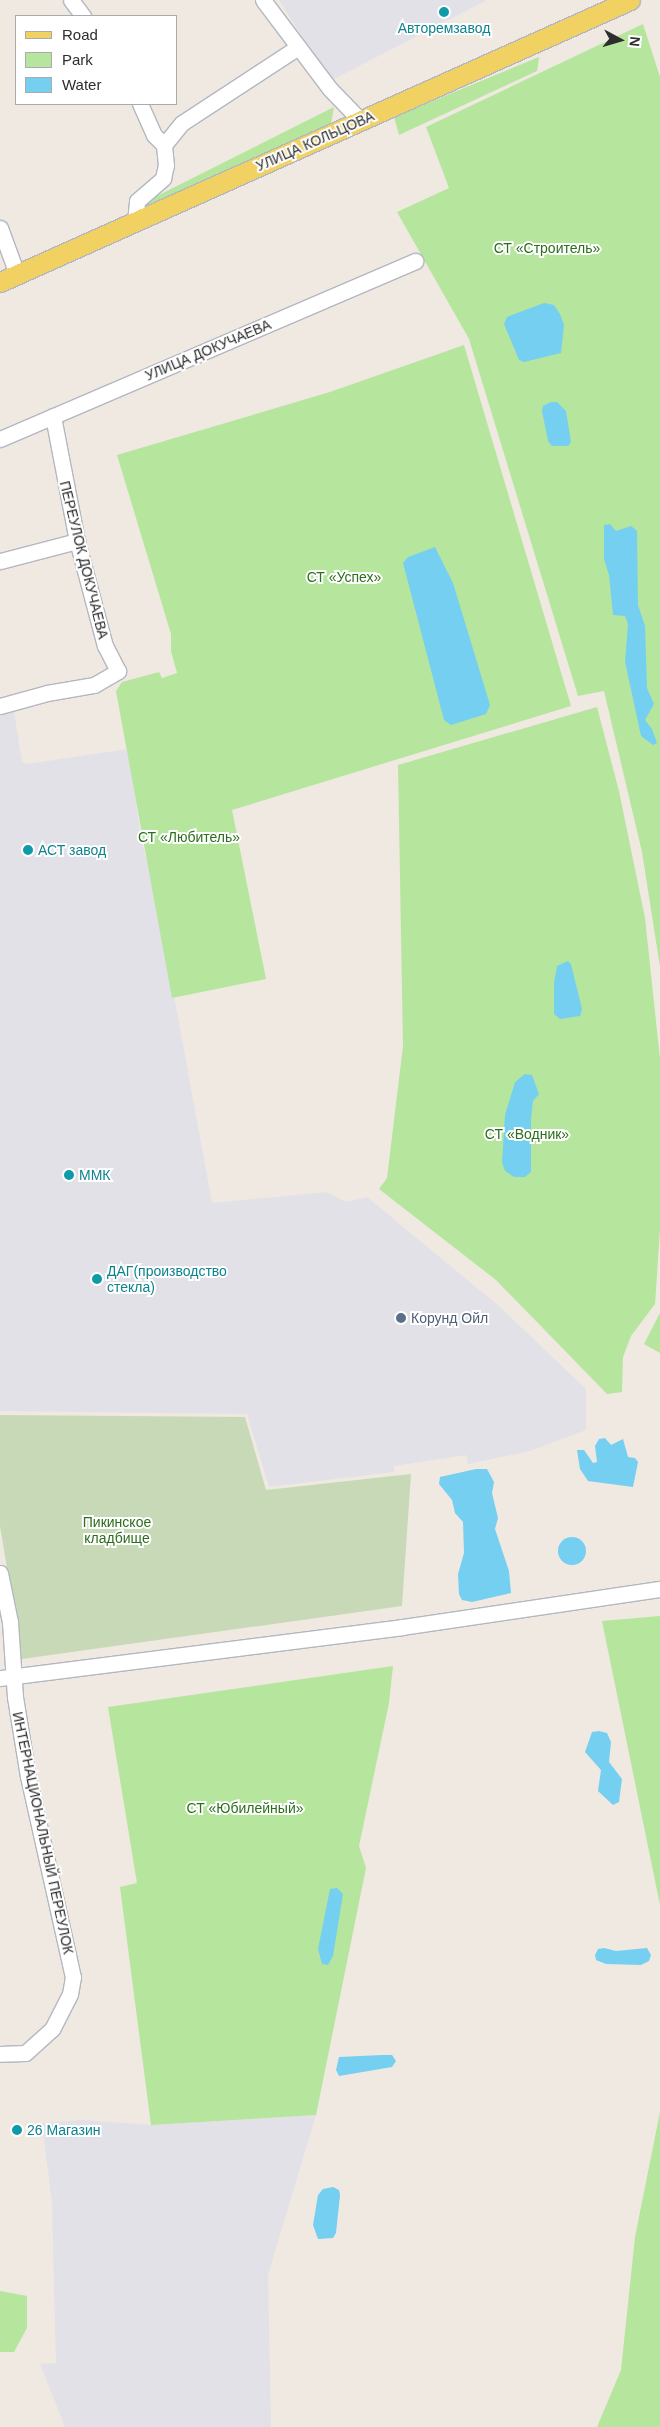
<!DOCTYPE html>
<html>
<head>
<meta charset="utf-8">
<style>
	body { margin:0 }
	#map { position:relative; width:660px; height:2427px; overflow:hidden; background:#efe9e1; font-family:Arial,sans-serif }
	div>[style] { position:absolute }
	[style*='--x'] { left:calc(var(--x)*1px); top:calc(var(--y)*1px); width:calc(var(--w)*1px); rotate:calc(var(--a)*1deg) }
	.industrial>* { inset:0; background:#e3e1e8 }
	.green>* { inset:0; background:#b6e59e }
	.cemetery>* { inset:0; background:#c8d9b8 }
	.water>* { inset:0; background:#75cff0 }
	.round { border-radius:50% }
	.roads { filter:drop-shadow(1px 0 #b4b7c1) drop-shadow(-1px 0 #b4b7c1) drop-shadow(0 1px #b4b7c1) drop-shadow(0 -1px #b4b7c1) }
	.minor>* { height:15px; margin:-7.5px; padding:0 7.5px; transform-origin:7.5px; border-radius:7.5px; background:#fff }
	.major>* { height:19px; margin:-9.5px; padding:0 9.5px; transform-origin:9.5px; border-radius:9.5px; background:#f2d163 }
	.dots>* { width:14px; height:14px; translate:-50% -50%; box-sizing:border-box; border:2px solid #fff; border-radius:50% }
	span { translate:-50% -50%; white-space:nowrap; text-align:center; line-height:1.15; -webkit-text-stroke:4px #fff; paint-order:stroke }
	.culture-label { font-size:14px; color:#0d838f }
	.left { translate:0 -50%; text-align:left }
	.street-label { font-size:14px; color:#2e2e2e }
	.park-label { font-size:14px; color:#2c6e1b }
	.service-label { font-size:14px; color:#4e5e75 }
	.legend { position:absolute; left:15px; top:15px; width:162px; height:90px; box-sizing:border-box; background:#fff; border:1px solid #ababab; margin:0; padding:6px 9px; list-style:none; font-size:15px; color:#2e2e2e }
	.legend li { display:flex; align-items:center; gap:10px; height:25px }
	.legend b { width:25px; border:1px solid #ababab }
	.north { position:absolute; left:595px; top:15px; width:50px; height:50px; -webkit-text-stroke:4px #fff; paint-order:stroke; rotate:96deg; font-size:14px; font-weight:700; line-height:20px; text-align:center; color:#2e2e2e }
	.north::after { content:''; display:block; margin:auto; width:18px; height:22px; background:#2e2e2e; clip-path:polygon(50% 0,100% 100%,50% 72%,0 100%) }
</style>
</head>
<body>
<div id="map">
	<div class="industrial">
		<i style="clip-path:polygon(279px 0,487px 0,330px 81px)"></i>
		<i style="clip-path:polygon(14px 712px,22px 762px,27px 764px,128px 749px,142px 844px,155px 892px,212px 1203px,326px 1192px,346px 1202px,367px 1197px,500px 1307px,586px 1389px,586px 1430px,530px 1451px,468px 1464px,466px 1455px,394px 1466px,394px 1472px,269px 1487px,247px 1414px,0 1411px,0 714px)"></i>
		<i style="clip-path:polygon(316px 2115px,268px 2275px,271px 2427px,65px 2427px,40px 2364px,56px 2363px,52px 2202px,42px 2123px,82px 2120px,151px 2125px)"></i>
	</div>
	<div class="green">
		<i style="clip-path:polygon(643px 24px,660px 77px,660px 967px,642px 852px,604px 691px,578px 696px,469px 339px,397px 212px,449px 188px,426px 127px)"></i>
		<i style="clip-path:polygon(539px 57px,537px 71px,399px 135px,394px 117px)"></i>
		<i style="clip-path:polygon(334px 107px,331px 124px,144px 211px,151px 199px)"></i>
		<i style="clip-path:polygon(464px 345px,571px 706px,232px 810px,266px 979px,172px 998px,116px 691px,122px 682px,159px 672px,162px 678px,177px 673px,171px 651px,171px 634px,117px 455px,330px 392px)"></i>
		<i style="clip-path:polygon(597px 707px,619px 791px,645px 918px,660px 1059px,660px 1229px,655px 1304px,631px 1336px,623px 1357px,622px 1392px,607px 1394px,496px 1280px,379px 1189px,387px 1178px,403px 1046px,398px 765px)"></i>
		<i style="clip-path:polygon(660px 1313px,660px 1353px,644px 1344px)"></i>
		<i style="clip-path:polygon(660px 1616px,660px 1905px,602px 1621px)"></i>
		<i style="clip-path:polygon(393px 1666px,389px 1703px,359px 1846px,366px 1868px,316px 2115px,151px 2125px,120px 1887px,137px 1883px,108px 1707px)"></i>
		<i style="clip-path:polygon(660px 2112px,660px 2427px,597px 2427px,621px 2370px,635px 2237px)"></i>
		<i style="clip-path:polygon(0 2291px,27px 2296px,27px 2328px,14px 2352px,0 2352px)"></i>
	</div>
	<div class="cemetery">
		<i style="clip-path:polygon(0 1415px,245px 1417px,266px 1490px,411px 1474px,402px 1606px,22px 1659px,0 1526px)"></i>
	</div>
	<div class="water">
		<i style="clip-path:polygon(544px 303px,554px 305px,560px 314px,564px 325px,561px 353px,524px 362px,519px 360px,504px 324px,507px 317px)"></i>
		<i style="clip-path:polygon(551px 402px,557px 402px,566px 411px,571px 442px,568px 446px,552px 446px,548px 441px,542px 411px,543px 406px)"></i>
		<i style="clip-path:polygon(610px 524px,616px 531px,631px 526px,637px 531px,638px 605px,645px 626px,647px 688px,654px 704px,645px 720px,652px 729px,657px 743px,653px 745px,641px 736px,630px 685px,625px 662px,628px 624px,625px 616px,613px 615px,609px 575px,604px 559px,604px 525px)"></i>
		<i style="clip-path:polygon(435px 547px,453px 583px,490px 705px,486px 714px,451px 725px,444px 720px,403px 563px,408px 557px)"></i>
		<i style="clip-path:polygon(568px 961px,571px 964px,582px 1009px,580px 1016px,560px 1019px,554px 1014px,554px 983px,557px 966px)"></i>
		<i style="clip-path:polygon(525px 1074px,532px 1075px,539px 1094px,533px 1101px,531px 1119px,531px 1172px,525px 1177px,514px 1177px,505px 1171px,502px 1162px,505px 1115px,515px 1082px)"></i>
		<i style="clip-path:polygon(605px 1438px,611px 1445px,623px 1439px,628px 1457px,635px 1458px,638px 1462px,633px 1487px,588px 1481px,580px 1469px,577px 1450px,584px 1450px,593px 1463px,597px 1462px,595px 1446px,599px 1439px)"></i>
		<i style="clip-path:polygon(476px 1469px,487px 1469px,494px 1482px,492px 1493px,498px 1518px,495px 1529px,509px 1571px,511px 1593px,472px 1602px,462px 1600px,459px 1594px,458px 1574px,464px 1553px,463px 1522px,455px 1513px,452px 1500px,439px 1484px,440px 1477px)"></i>
		<i class="round" style="left:558px;top:1537px;width:28px;height:28px"></i>
		<i style="clip-path:polygon(599px 1731px,607px 1733px,611px 1742px,609px 1762px,622px 1779px,619px 1802px,613px 1805px,598px 1791px,601px 1770px,585px 1752px,592px 1732px)"></i>
		<i style="clip-path:polygon(337px 1888px,343px 1894px,333px 1956px,328px 1965px,322px 1964px,318px 1949px,330px 1889px)"></i>
		<i style="clip-path:polygon(604px 1948px,616px 1951px,647px 1948px,651px 1955px,649px 1961px,641px 1965px,606px 1964px,596px 1960px,595px 1955px,598px 1949px)"></i>
		<i style="clip-path:polygon(382px 2055px,392px 2055px,396px 2061px,392px 2067px,339px 2076px,336px 2070px,339px 2057px)"></i>
		<i style="clip-path:polygon(333px 2187px,339px 2190px,340px 2195px,336px 2233px,333px 2238px,318px 2239px,313px 2225px,318px 2195px,323px 2189px)"></i>
	</div>
	<div class="roads">
		<div class="minor">
			<i style="--x:71;--y:0;--w:20;--a:53"></i>
			<i style="--x:263;--y:0;--w:111;--a:53"></i>
			<i style="--x:330;--y:89;--w:45;--a:45.9"></i>
			<i style="--x:164;--y:145;--w:28;--a:-51"></i>
			<i style="--x:182;--y:123;--w:139;--a:-33.2"></i>
			<i style="--x:135;--y:221;--w:20;--a:-84"></i>
			<i style="--x:137;--y:201;--w:35;--a:-41"></i>
			<i style="--x:163;--y:178;--w:13;--a:-77"></i>
			<i style="--x:166;--y:165;--w:20;--a:-96"></i>
			<i style="--x:164;--y:145;--w:14;--a:-135"></i>
			<i style="--x:154;--y:135;--w:34;--a:-114"></i>
			<i style="--x:0;--y:228;--w:49;--a:69.7"></i>
			<i style="--x:0;--y:439;--w:452;--a:-23.2"></i>
			<i style="--x:0;--y:561;--w:80;--a:-14.6"></i>
			<i style="--x:0;--y:706;--w:49;--a:-15.5"></i>
			<i style="--x:47;--y:693;--w:48;--a:-9.7"></i>
			<i style="--x:94;--y:685;--w:28;--a:-30"></i>
			<i style="--x:118;--y:671;--w:28;--a:-117"></i>
			<i style="--x:105;--y:646;--w:109;--a:-104.9"></i>
			<i style="--x:77;--y:541;--w:127;--a:-100.9"></i>
			<i style="--x:0;--y:1573;--w:50;--a:78.5"></i>
			<i style="--x:10;--y:1622;--w:75;--a:86.2"></i>
			<i style="--x:15;--y:1697;--w:80;--a:80.7"></i>
			<i style="--x:28;--y:1776;--w:206;--a:77.4"></i>
			<i style="--x:73;--y:1977;--w:17;--a:100"></i>
			<i style="--x:70;--y:1994;--w:39;--a:117"></i>
			<i style="--x:52;--y:2029;--w:36;--a:138"></i>
			<i style="--x:25;--y:2053;--w:25;--a:178"></i>
			<i style="--x:0;--y:1678;--w:405;--a:-7.2"></i>
			<i style="--x:402;--y:1627;--w:261;--a:-8.4"></i>
		</div>
		<div class="major">
			<i style="--x:0;--y:282;--w:690;--a:-24.11"></i>
		</div>
	</div>
	<div class="dots">
		<i style="left:444px;top:12px;background:#0f9aa8"></i>
		<i style="left:28px;top:850px;background:#0f9aa8"></i>
		<i style="left:69px;top:1175px;background:#0f9aa8"></i>
		<i style="left:97px;top:1279px;background:#0f9aa8"></i>
		<i style="left:401px;top:1318px;background:#5c6f8a"></i>
		<i style="left:17px;top:2130px;background:#0f9aa8"></i>
	</div>
	<div class="culture-label">
		<span style="left:444px;top:28px">Авторемзавод</span>
		<span class="left" style="left:38px;top:850px">АСТ завод</span>
		<span class="left" style="left:79px;top:1175px">ММК</span>
		<span class="left" style="left:107px;top:1279px">ДАГ(производство<br>стекла)</span>
		<span class="left" style="left:27px;top:2130px">26 Магазин</span>
	</div>
	<div class="street-label">
		<span style="left:315px;top:141px;rotate:-24deg">УЛИЦА КОЛЬЦОВА</span>
		<span style="left:208px;top:350px;rotate:-23deg">УЛИЦА ДОКУЧАЕВА</span>
		<span style="left:84px;top:560px;rotate:76deg">ПЕРЕУЛОК ДОКУЧАЕВА</span>
		<span style="left:43px;top:1833px;rotate:78deg">ИНТЕРНАЦИОНАЛЬНЫЙ ПЕРЕУЛОК</span>
	</div>
	<div class="park-label">
		<span style="left:547px;top:248px">СТ «Строитель»</span>
		<span style="left:344px;top:577px">СТ «Успех»</span>
		<span style="left:189px;top:837px">СТ «Любитель»</span>
		<span style="left:527px;top:1134px">СТ «Водник»</span>
		<span style="left:117px;top:1530px">Пикинское<br>кладбище</span>
		<span style="left:245px;top:1808px">СТ «Юбилейный»</span>
	</div>
	<div class="service-label">
		<span class="left" style="left:411px;top:1318px">Корунд Ойл</span>
	</div>
	<ul class="legend">
	<li><b style="height:6px;background:#f2d163"></b>Road</li>
	<li><b style="height:14px;background:#b6e59e"></b>Park</li>
	<li><b style="height:14px;background:#75cff0"></b>Water</li>
	</ul>
	<div class="north">N</div>
</div>
</body>
</html>
